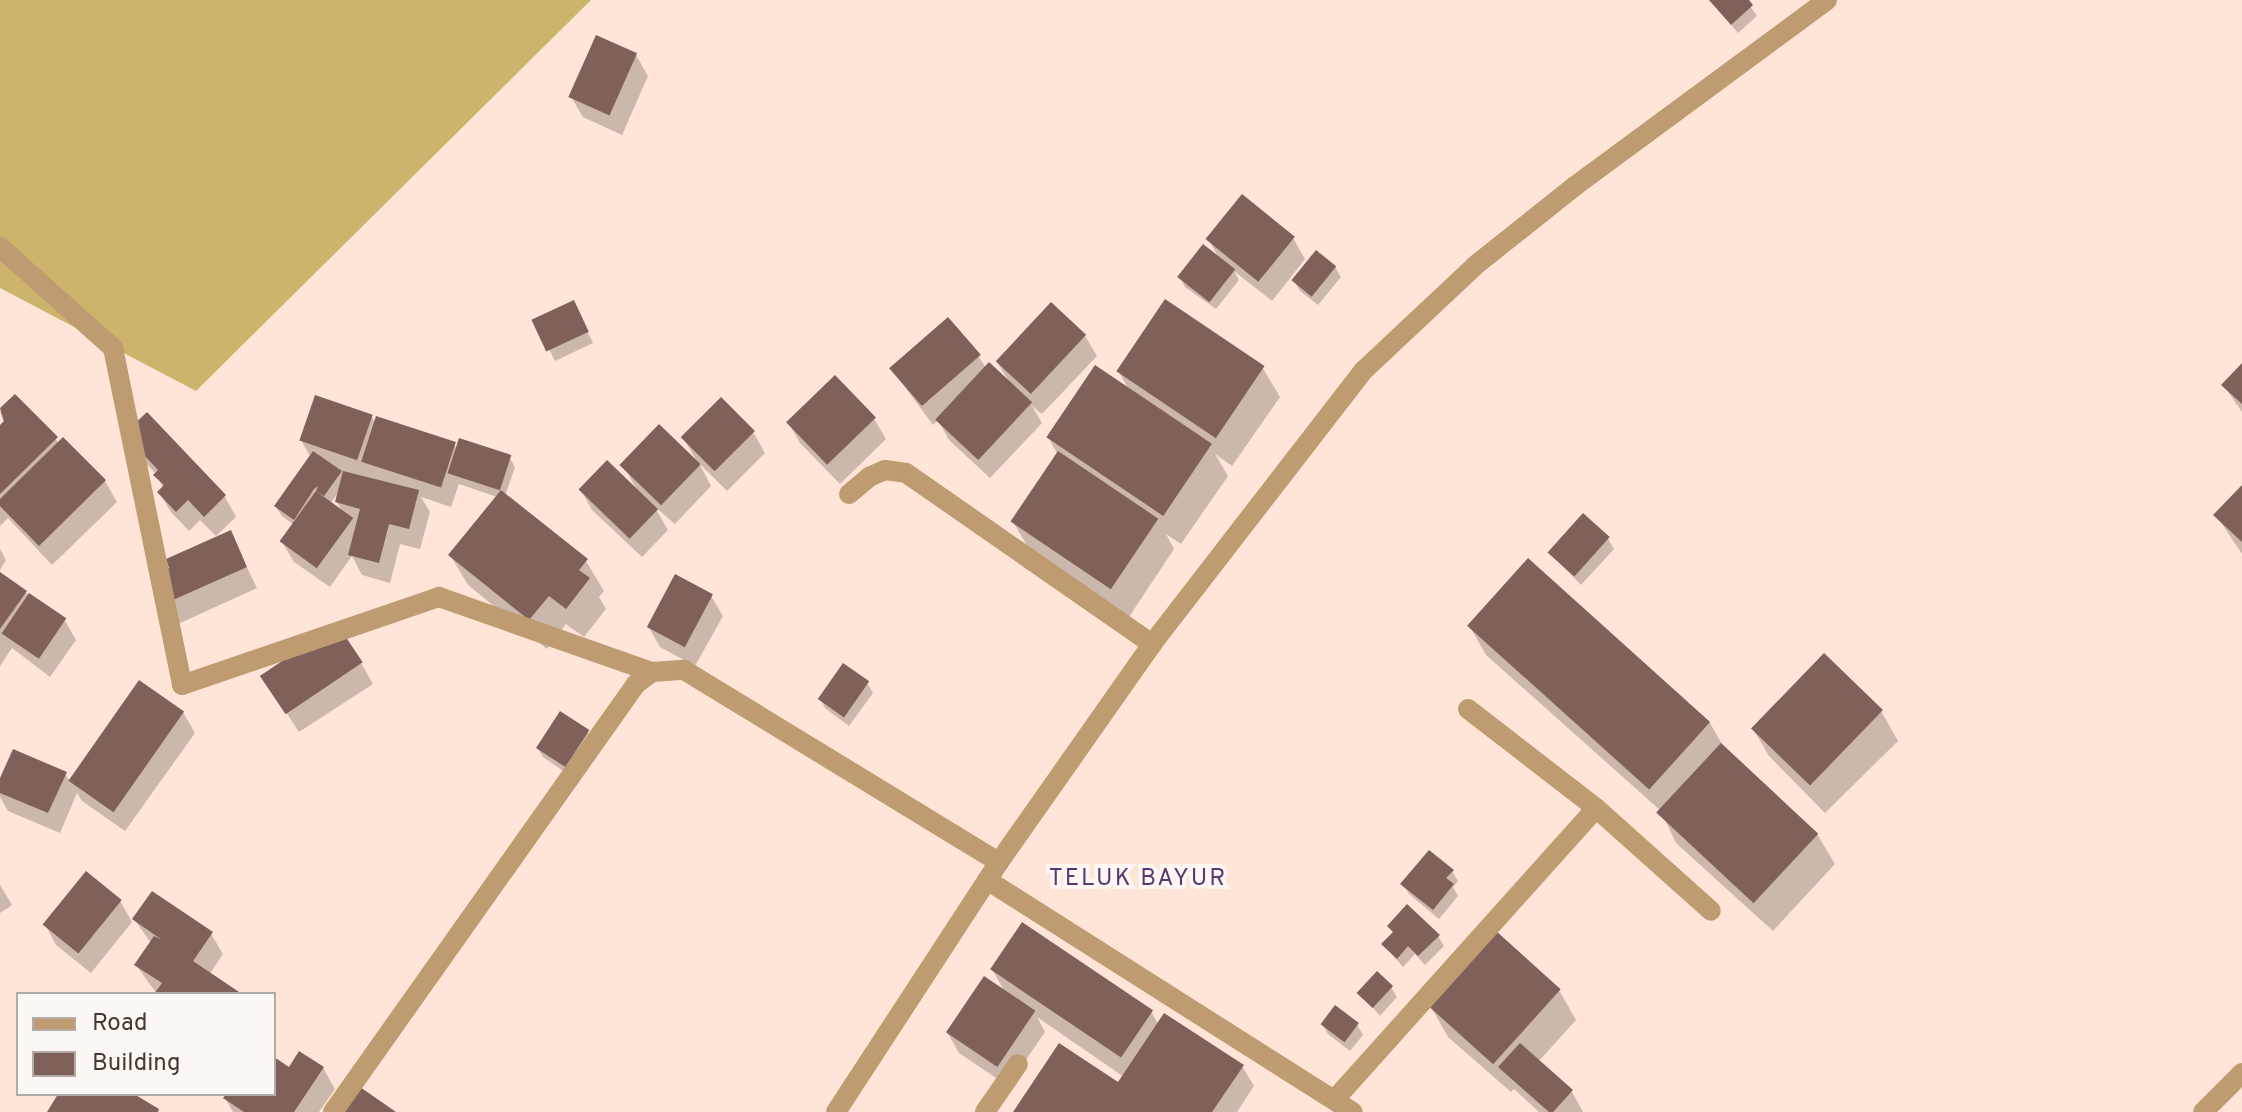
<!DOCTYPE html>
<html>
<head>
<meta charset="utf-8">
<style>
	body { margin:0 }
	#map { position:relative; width:2242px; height:1112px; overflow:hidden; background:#fee5d7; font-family:Overpass,sans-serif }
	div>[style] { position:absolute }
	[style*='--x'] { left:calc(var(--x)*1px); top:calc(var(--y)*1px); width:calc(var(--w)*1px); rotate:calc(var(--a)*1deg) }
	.forest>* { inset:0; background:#cdb46c }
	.shadow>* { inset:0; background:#0003 }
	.building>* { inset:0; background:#7f605a; transform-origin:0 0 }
	.minor>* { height:20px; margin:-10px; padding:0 10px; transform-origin:10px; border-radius:10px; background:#be9b71 }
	span { translate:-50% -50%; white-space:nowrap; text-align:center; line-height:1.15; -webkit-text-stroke:8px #fdf7f3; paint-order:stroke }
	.quarter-label { font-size:24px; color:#5a3771; letter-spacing:2px }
	.legend { position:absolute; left:16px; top:992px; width:260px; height:104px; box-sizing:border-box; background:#fdf7f3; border:2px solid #b3aba6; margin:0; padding:10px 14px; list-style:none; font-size:24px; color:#453832 }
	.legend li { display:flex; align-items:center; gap:16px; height:40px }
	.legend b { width:40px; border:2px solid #b3aba6 }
</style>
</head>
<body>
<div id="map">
	<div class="forest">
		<i style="clip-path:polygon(0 0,591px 0,196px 391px,0 288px)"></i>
	</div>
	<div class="shadow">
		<i style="clip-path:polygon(1710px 0,1746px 0,1757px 16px,1738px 33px)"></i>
		<i style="clip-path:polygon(636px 55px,648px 76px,622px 135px,583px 117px,571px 97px)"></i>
		<i style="clip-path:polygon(1293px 238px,1305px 259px,1272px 301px,1234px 271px,1239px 280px,1216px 309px,1185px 287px,1180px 277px,1220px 260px,1209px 240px)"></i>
		<i style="clip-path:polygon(1335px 267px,1341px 277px,1318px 305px,1300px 291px,1294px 281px)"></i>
		<i style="clip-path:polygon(578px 312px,593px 343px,555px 361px,535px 321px)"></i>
		<i style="clip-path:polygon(1085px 336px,1097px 356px,1042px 414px,1032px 406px,1042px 423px,990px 478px,949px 440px,938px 420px,933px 425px,890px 367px,979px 357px,986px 368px,1008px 380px,997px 362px)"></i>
		<i style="clip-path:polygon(2242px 366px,2242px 412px,2224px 386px)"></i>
		<i style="clip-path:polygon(1262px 367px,1280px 397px,1232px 466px,1215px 454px,1228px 476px,1181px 544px,1166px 534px,1174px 549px,1129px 617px,1031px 552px,1013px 522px,1058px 455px,1048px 437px,1130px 392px,1118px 370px)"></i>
		<i style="clip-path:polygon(835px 378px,874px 419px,886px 439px,840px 484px,800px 443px,788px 422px)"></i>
		<i style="clip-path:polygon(15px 397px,59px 443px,63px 439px,105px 481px,117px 502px,52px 565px,8px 518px,0 526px,0 428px,4px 424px,0 411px)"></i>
		<i style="clip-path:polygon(147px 415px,225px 497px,236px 517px,216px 536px,200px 520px,189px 531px,171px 512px,159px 492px,163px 488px,156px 474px,138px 455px)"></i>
		<i style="clip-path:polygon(evenodd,371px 416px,376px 424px,454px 444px,457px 450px,509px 457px,515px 467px,505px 496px,586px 561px,604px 591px,599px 597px,606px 609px,584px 637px,566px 624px,547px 649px,468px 585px,450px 555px,497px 497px,459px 484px,451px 507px,421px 497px,430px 512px,420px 549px,400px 544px,390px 583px,362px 575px,352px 556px,330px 587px,294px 562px,282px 542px,294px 525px,282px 516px,276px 507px,311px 458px,301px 440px,371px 416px,340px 490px,337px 502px,344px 514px,330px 504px,340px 490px)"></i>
		<i style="clip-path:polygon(753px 432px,765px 453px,727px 491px,699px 463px,711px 486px,675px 524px,654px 506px,668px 530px,642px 557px,592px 510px,581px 490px,637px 490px,623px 465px,697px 461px,683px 438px)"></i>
		<i style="clip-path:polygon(2242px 488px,2242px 554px,2216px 515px)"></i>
		<i style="clip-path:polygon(230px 533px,257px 588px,178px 624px,166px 603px)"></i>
		<i style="clip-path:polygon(1608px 539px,1614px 549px,1581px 585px,1550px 553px)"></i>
		<i style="clip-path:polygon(0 549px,6px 560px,0 570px)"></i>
		<i style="clip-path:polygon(1528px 561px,1710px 723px,1726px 751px,1817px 834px,1835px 864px,1773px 931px,1676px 843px,1661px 811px,1486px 655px,1469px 625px)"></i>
		<i style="clip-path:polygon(0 575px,64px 619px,76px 640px,50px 677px,12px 648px,0 666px)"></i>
		<i style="clip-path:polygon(711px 596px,723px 616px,695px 666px,660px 647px,648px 626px)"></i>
		<i style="clip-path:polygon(361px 663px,373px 684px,299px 732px,262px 675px)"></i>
		<i style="clip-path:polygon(867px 683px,873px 693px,849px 726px,825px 708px,820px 698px)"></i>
		<i style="clip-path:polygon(1881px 711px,1898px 741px,1825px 813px,1769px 756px,1752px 727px)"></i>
		<i style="clip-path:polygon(183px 712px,195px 733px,125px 831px,82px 801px,77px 793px,60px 833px,8px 811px,0 797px,0 783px,65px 774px,70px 781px)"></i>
		<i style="clip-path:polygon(587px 731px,593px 741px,569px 775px,543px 757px,537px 747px)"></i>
		<i style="clip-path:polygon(1452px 871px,1458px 881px,1453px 887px,1458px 896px,1439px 919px,1409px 894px,1403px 884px)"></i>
		<i style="clip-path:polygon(0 885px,12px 905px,0 913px)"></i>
		<i style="clip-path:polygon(120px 901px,132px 922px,91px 973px,56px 945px,45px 924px)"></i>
		<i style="clip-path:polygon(134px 919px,211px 934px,223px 954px,209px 975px,239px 994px,157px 994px,136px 965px,151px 943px)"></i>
		<i style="clip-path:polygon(1022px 925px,1152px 1013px,1158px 1024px,1242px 1066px,1254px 1086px,1237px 1112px,1016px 1112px,1119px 1085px,1124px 1077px,1037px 1017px,1045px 1032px,1008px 1086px,959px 1053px,947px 1032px,1006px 994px,992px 969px)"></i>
		<i style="clip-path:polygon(1389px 926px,1438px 936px,1444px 946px,1425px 965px,1415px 954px,1403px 967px,1384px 945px,1394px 934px)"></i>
		<i style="clip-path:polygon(1391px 987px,1397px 997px,1380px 1016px,1360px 993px)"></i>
		<i style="clip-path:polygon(1559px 990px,1576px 1020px,1538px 1062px,1572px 1092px,1583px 1112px,1539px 1112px,1514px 1089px,1511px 1092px,1448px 1037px,1431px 1007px)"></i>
		<i style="clip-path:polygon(1322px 1024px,1357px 1025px,1363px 1035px,1350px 1051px,1328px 1034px)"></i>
		<i style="clip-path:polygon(274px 1060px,289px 1070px,323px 1068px,335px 1089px,319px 1112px,233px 1112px,225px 1098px,228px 1094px,274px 1094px)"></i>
	</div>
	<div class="building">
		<i style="clip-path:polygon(1709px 0,1749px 0,1753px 5px,1731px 25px)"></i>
		<i style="left:596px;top:35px;width:45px;height:68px;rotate:24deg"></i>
		<i style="left:1242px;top:194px;width:68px;height:58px;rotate:39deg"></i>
		<i style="left:1203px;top:244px;width:41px;height:42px;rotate:38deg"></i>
		<i style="left:1316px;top:250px;width:26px;height:39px;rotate:39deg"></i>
		<i style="left:1165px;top:299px;width:120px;height:87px;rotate:34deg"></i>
		<i style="left:574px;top:300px;width:35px;height:47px;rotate:65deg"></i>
		<i style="left:1051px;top:302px;width:48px;height:81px;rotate:43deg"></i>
		<i style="left:948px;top:317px;width:50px;height:78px;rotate:49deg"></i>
		<i style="left:989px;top:362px;width:59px;height:79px;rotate:43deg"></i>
		<i style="clip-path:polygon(2242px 363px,2242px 404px,2221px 385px)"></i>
		<i style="left:1095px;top:365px;width:141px;height:87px;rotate:34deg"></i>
		<i style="left:835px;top:375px;width:59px;height:68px;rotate:46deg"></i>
		<i style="clip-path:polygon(15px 394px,58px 437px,0 494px,0 425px,4px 421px,0 408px)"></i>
		<i style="left:315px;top:395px;width:61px;height:48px;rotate:19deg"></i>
		<i style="left:721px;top:397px;width:48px;height:57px;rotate:45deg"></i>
		<i style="clip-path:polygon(147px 412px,226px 495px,204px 517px,188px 500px,176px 512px,157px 492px,164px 485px,153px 475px,158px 470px,124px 434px)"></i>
		<i style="left:376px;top:416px;width:84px;height:48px;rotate:18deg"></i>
		<i style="left:659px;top:424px;width:58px;height:57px;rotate:44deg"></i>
		<i style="clip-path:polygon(63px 437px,106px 480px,39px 546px,0 506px,0 499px)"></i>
		<i style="left:459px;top:438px;width:55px;height:37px;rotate:18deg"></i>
		<i style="clip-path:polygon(313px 451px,342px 471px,324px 496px,316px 491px,318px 486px,314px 489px,294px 520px,274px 506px)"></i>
		<i style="left:1058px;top:451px;width:121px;height:85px;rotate:34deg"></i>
		<i style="left:607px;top:460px;width:71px;height:41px;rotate:44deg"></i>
		<i style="clip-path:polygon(343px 471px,419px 490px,409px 529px,389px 524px,379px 563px,348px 555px,360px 509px,335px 502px)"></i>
		<i style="clip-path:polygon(2242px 485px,2242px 542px,2213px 515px)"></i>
		<i style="clip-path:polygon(501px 490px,588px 559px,579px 570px,590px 578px,566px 609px,549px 596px,529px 620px,448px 555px)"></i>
		<i style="left:316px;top:491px;width:46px;height:62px;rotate:36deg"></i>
		<i style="left:1583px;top:513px;width:36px;height:53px;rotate:42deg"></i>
		<i style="clip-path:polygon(231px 530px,247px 567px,164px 604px,151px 576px,169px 568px,166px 559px)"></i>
		<i style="left:1528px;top:558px;width:245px;height:91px;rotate:42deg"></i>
		<i style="clip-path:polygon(0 572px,27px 591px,0 629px)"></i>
		<i style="left:675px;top:574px;width:43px;height:60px;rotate:28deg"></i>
		<i style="left:29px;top:593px;width:45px;height:49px;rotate:34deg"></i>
		<i style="left:337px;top:624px;width:46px;height:93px;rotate:56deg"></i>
		<i style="left:1824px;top:653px;width:82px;height:105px;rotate:44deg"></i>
		<i style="left:843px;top:663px;width:32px;height:44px;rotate:35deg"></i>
		<i style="left:139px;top:680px;width:55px;height:123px;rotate:35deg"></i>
		<i style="left:560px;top:711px;width:35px;height:44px;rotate:33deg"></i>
		<i style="left:1721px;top:743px;width:133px;height:95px;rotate:43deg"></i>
		<i style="clip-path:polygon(13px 749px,67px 772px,48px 813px,0 793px,0 778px)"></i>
		<i style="clip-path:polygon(1429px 850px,1454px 870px,1446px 878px,1454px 884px,1433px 910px,1400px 884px)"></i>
		<i style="left:86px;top:871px;width:46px;height:69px;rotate:39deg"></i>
		<i style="clip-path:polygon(152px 891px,213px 932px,193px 961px,242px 994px,154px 994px,162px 983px,134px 965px,154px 936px,162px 940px,132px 919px)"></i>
		<i style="clip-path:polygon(1407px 904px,1440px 935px,1418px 956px,1408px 946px,1397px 959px,1381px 944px,1393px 932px,1387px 926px)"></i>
		<i style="left:1022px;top:922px;width:158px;height:57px;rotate:34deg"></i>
		<i style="left:1496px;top:931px;width:87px;height:101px;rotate:42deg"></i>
		<i style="left:1377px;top:971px;width:22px;height:30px;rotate:43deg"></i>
		<i style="left:984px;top:976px;width:62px;height:68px;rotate:34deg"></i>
		<i style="left:1335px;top:1005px;width:30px;height:24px;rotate:37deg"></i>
		<i style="clip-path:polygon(1164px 1013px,1244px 1065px,1212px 1112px,1013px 1112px,1059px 1043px,1118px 1082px)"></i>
		<i style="clip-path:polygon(1520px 1043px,1573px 1090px,1553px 1112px,1549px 1112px,1498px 1067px)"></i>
		<i style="clip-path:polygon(299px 1051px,324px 1067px,294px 1112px,244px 1112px,223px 1098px,226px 1094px,274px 1094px,274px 1057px,289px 1067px)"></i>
		<i style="clip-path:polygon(360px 1087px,396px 1112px,343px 1112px)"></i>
		<i style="clip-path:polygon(58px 1094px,134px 1094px,159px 1109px,158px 1112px,47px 1112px)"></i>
	</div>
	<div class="minor">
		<i style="--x:0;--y:247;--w:152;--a:41.8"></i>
		<i style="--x:113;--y:348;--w:344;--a:78.4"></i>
		<i style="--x:182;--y:685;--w:272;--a:-18.9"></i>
		<i style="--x:439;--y:597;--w:226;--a:19.4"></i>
		<i style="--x:849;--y:494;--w:26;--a:-40"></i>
		<i style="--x:869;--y:477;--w:17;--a:-24"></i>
		<i style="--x:885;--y:470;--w:21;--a:8"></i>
		<i style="--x:906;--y:473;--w:300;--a:34.8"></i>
		<i style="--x:1468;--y:709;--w:162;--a:37.7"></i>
		<i style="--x:1596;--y:808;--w:154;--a:41.8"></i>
		<i style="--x:987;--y:880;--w:433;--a:32.4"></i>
		<i style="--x:1336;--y:1098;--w:389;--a:-48.1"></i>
		<i style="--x:333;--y:1112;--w:524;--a:-54.7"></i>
		<i style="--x:636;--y:684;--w:20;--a:-37"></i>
		<i style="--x:652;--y:672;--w:32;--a:-4"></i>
		<i style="--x:684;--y:670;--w:369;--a:31.4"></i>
		<i style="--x:836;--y:1112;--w:298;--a:-56.9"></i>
		<i style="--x:999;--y:862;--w:266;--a:-54.9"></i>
		<i style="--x:1152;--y:644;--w:345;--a:-52.3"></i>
		<i style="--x:1363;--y:371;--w:156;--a:-43.2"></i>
		<i style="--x:1477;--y:264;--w:125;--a:-38.5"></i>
		<i style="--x:1575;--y:186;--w:313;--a:-36.4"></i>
		<i style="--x:985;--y:1112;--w:58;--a:-55.5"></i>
		<i style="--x:2203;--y:1112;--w:55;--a:-45"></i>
	</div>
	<div class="quarter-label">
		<span style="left:1138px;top:880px">TELUK BAYUR</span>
	</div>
	<ul class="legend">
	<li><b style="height:10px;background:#be9b71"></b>Road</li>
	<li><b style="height:22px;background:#7f605a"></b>Building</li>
	</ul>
</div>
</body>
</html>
